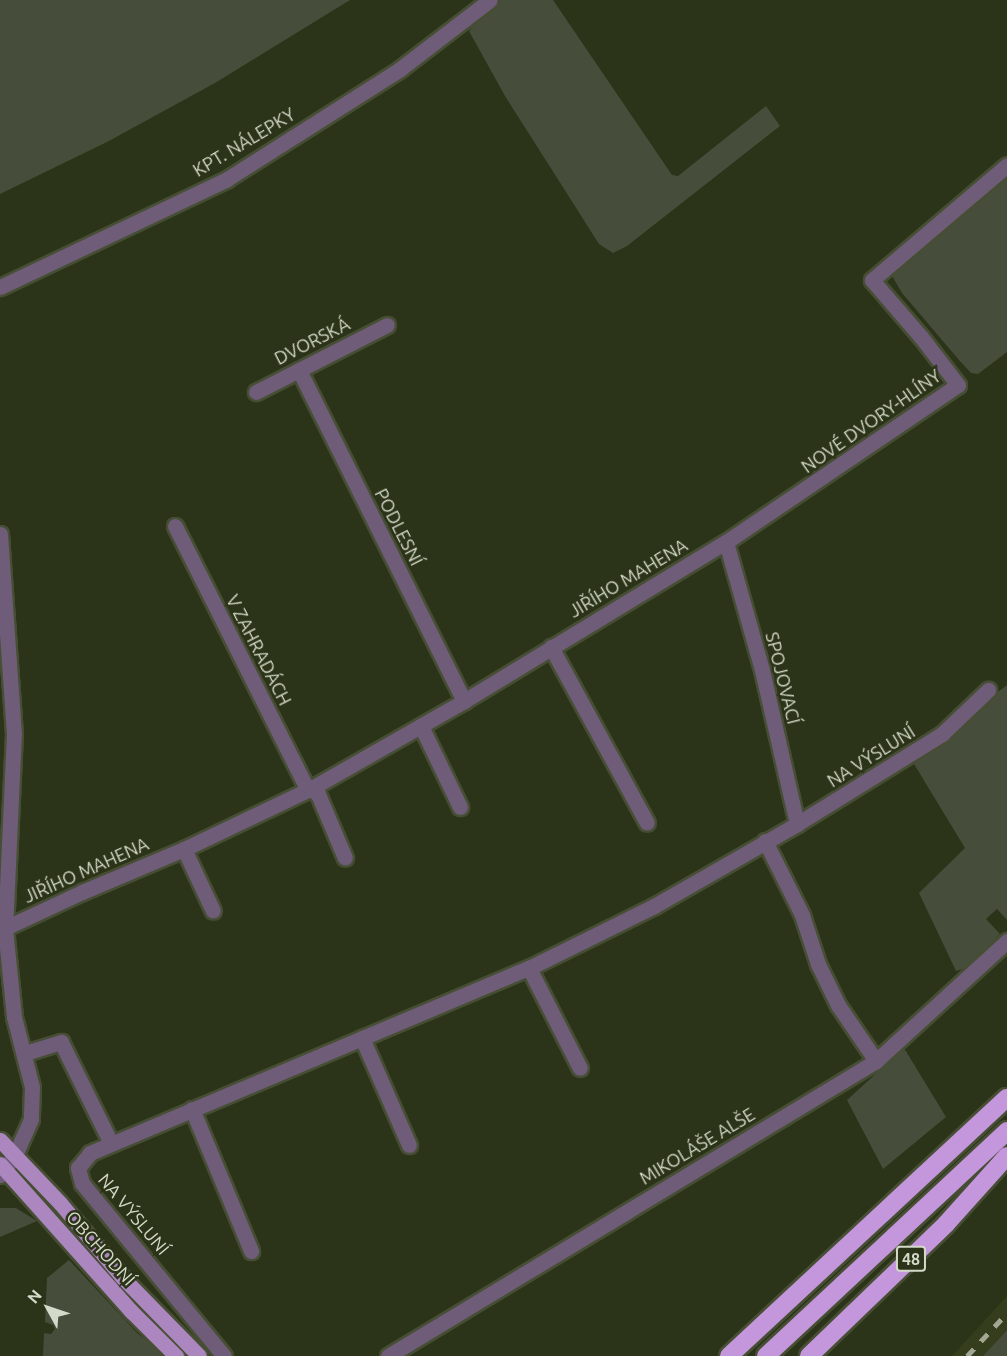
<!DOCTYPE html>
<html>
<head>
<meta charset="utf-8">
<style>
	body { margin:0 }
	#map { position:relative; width:1007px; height:1356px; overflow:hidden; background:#2b3318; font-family:Ubuntu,sans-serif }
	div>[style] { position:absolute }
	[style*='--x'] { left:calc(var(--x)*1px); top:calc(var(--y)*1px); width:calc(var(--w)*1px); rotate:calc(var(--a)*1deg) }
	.built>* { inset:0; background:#343e1c }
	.green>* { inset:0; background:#474d3b }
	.roads { filter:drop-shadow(2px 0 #464e34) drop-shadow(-2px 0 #464e34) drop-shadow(0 2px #464e34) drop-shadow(0 -2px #464e34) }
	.minor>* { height:15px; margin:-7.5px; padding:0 7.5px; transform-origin:7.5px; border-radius:7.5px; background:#6e5c78 }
	.major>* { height:15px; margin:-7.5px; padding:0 7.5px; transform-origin:7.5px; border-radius:7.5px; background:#ac86bf }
	.highway>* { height:18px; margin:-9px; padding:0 9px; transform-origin:9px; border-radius:9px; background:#c496db }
	.rail>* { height:4.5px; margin-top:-2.25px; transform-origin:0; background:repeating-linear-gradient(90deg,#a1a793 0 10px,transparent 0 20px) }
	span { translate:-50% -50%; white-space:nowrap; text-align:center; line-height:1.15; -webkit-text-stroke:5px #2b3318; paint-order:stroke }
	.shield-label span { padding:2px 4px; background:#2b3318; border:2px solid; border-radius:4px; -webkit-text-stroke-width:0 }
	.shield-label { font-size:16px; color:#d4dac9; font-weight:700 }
	.street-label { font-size:18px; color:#d4dac9 }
	.north { position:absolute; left:18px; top:1278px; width:60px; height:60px; -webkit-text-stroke:4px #2b3318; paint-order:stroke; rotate:310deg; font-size:16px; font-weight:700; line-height:24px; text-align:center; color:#d4dac9 }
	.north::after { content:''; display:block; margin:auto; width:21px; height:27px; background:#d4dac9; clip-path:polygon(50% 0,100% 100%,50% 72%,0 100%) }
</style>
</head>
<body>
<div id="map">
	<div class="built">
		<i style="clip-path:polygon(1007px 1296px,1007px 1330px,983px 1356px,952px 1356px)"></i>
	</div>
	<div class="green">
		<i style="clip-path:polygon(0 0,350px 0,215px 83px,107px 142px,0 194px)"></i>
		<i style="clip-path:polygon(498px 0,553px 0,672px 175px,678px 176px,766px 106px,780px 126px,627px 246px,613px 253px,599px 244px,505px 96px,469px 31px)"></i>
		<i style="clip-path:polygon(1007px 176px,1007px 352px,978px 374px,971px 373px,959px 360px,902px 293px,892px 276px,899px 266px)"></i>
		<i style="clip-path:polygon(1007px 685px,1007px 920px,997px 909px,986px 919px,1000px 934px,969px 967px,956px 971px,919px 893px,965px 848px,911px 759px)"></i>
		<i style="clip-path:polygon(904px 1048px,946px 1117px,883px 1169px,847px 1100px)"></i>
		<i style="clip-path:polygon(0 1208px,16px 1208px,37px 1221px,0 1237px)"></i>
		<i style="clip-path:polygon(69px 1260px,138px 1334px,167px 1356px,43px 1356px,44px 1333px,51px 1334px,55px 1329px,53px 1325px,45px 1322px,47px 1278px)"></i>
		<i style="clip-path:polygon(1007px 1330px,1007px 1356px,983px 1356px)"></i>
	</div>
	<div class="roads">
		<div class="minor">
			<i style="--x:0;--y:287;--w:251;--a:-25.4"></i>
			<i style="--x:227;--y:179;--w:205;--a:-32.4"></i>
			<i style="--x:400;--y:69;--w:113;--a:-37.5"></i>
			<i style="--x:299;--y:370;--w:370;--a:63.5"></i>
			<i style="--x:256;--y:392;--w:147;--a:-27.1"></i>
			<i style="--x:175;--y:526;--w:290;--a:63.3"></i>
			<i style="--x:305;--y:785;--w:16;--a:35"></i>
			<i style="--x:318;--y:794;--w:69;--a:67.1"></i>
			<i style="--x:0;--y:534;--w:199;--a:86"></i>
			<i style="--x:14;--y:733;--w:195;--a:92.6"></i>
			<i style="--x:5;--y:928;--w:89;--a:84.2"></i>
			<i style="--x:14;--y:1017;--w:72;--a:75.6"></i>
			<i style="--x:32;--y:1087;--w:32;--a:92"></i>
			<i style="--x:31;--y:1119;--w:39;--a:114"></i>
			<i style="--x:15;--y:1155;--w:25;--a:127"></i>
			<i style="--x:726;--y:542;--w:133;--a:74.3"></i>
			<i style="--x:762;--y:670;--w:158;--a:77.2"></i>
			<i style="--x:551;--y:647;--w:200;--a:61.4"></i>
			<i style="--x:421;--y:726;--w:90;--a:64.3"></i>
			<i style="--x:765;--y:841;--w:83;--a:63.4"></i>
			<i style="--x:802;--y:915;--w:52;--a:71.9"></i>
			<i style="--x:818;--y:964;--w:46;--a:64"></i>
			<i style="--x:838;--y:1005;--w:68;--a:55.8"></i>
			<i style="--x:184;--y:849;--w:68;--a:64.9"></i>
			<i style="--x:5;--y:928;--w:85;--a:-25.1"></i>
			<i style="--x:82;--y:892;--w:111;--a:-22.9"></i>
			<i style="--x:184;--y:849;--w:140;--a:-25.5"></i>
			<i style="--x:310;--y:789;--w:177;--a:-29.7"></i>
			<i style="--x:464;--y:701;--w:306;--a:-31.3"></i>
			<i style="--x:726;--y:542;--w:280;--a:-34.1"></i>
			<i style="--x:958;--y:385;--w:61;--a:-127.6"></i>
			<i style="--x:921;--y:337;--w:75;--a:-130.7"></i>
			<i style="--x:872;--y:280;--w:177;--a:-40.4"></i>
			<i style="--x:529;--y:968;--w:112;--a:63"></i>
			<i style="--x:362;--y:1038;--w:117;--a:66.3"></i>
			<i style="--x:25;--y:1053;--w:38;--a:-17"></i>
			<i style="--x:61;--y:1042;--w:113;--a:63.7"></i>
			<i style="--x:192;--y:1109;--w:154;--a:67.4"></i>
			<i style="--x:224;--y:1356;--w:224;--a:-129.4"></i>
			<i style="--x:82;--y:1183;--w:16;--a:-105"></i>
			<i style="--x:78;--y:1168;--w:19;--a:-51"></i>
			<i style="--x:90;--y:1153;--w:476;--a:-22.9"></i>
			<i style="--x:529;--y:968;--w:140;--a:-26.4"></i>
			<i style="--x:654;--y:906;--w:165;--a:-29.8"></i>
			<i style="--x:797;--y:824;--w:171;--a:-31.8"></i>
			<i style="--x:942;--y:734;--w:64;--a:-43.7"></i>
			<i style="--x:388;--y:1356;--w:570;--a:-31.15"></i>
			<i style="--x:876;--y:1061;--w:178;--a:-42.5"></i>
		</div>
		<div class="major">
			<i style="--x:0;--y:1140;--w:87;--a:46.4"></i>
			<i style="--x:60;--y:1203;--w:97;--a:50"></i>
			<i style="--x:122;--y:1277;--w:110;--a:45.7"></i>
			<i style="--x:0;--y:1164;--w:197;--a:48.3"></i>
			<i style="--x:131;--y:1311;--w:64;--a:45"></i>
		</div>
		<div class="highway">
			<i style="--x:729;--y:1356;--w:379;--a:-42.9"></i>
			<i style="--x:766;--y:1356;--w:330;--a:-43"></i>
			<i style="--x:809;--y:1356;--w:190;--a:-43.9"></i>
			<i style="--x:946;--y:1224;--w:91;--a:-48.1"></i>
		</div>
	</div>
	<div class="rail">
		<i style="--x:967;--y:1356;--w:59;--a:-47.1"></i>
	</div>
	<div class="shield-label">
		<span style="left:911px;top:1259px">48</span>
	</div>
	<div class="street-label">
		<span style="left:244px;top:142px;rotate:-31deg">KPT. NÁLEPKY</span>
		<span style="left:312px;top:341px;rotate:-27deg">DVORSKÁ</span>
		<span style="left:871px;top:421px;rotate:-35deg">NOVÉ DVORY-HLÍNY</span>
		<span style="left:399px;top:527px;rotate:63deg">PODLESNÍ</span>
		<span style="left:628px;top:578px;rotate:-31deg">JIŘÍHO MAHENA</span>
		<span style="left:259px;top:650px;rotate:63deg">V ZAHRADÁCH</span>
		<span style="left:783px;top:678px;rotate:76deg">SPOJOVACÍ</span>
		<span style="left:871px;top:756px;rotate:-32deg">NA VÝSLUNÍ</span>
		<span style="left:86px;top:870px;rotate:-24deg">JIŘÍHO MAHENA</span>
		<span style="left:697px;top:1146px;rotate:-31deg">MIKOLÁŠE ALŠE</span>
		<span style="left:134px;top:1214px;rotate:50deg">NA VÝSLUNÍ</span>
		<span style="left:101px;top:1248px;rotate:48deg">OBCHODNÍ</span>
	</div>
	<div class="north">N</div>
</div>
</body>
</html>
